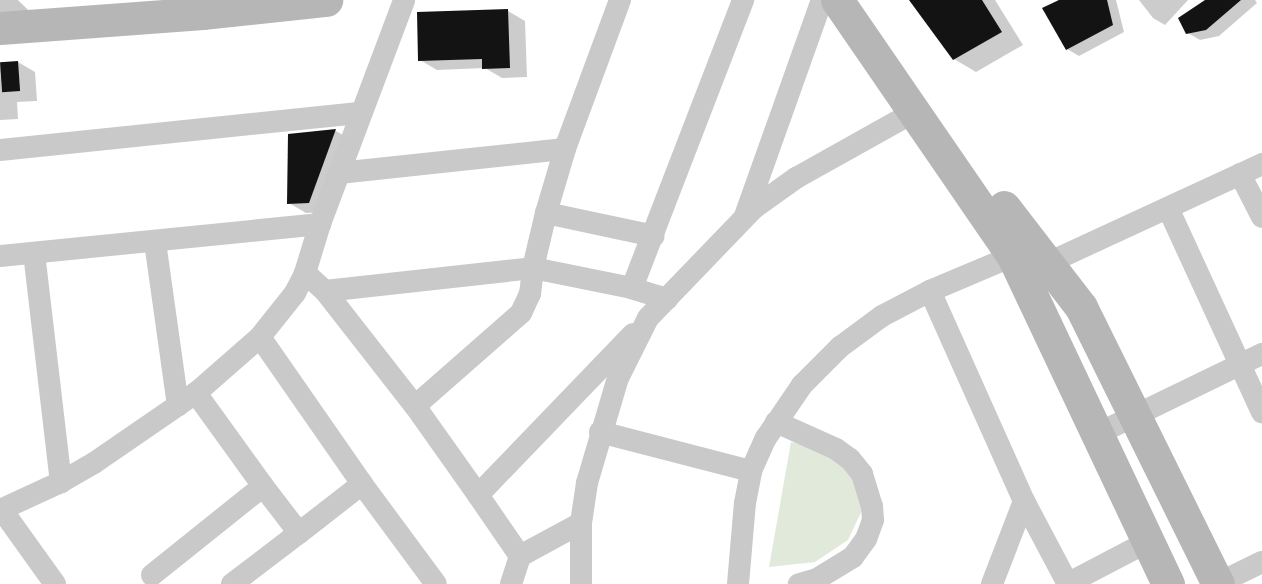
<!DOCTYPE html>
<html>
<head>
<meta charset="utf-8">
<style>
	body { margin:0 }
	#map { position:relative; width:1262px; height:584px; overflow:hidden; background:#fff; font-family:Inter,sans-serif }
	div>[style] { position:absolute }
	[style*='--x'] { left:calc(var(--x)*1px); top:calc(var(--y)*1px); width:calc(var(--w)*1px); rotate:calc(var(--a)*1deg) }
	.green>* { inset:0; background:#e1e9db }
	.shadow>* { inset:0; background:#0003 }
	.building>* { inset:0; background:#131313; transform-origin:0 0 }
	.street>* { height:22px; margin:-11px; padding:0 11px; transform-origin:11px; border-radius:11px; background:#c9c9c9 }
	.secondary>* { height:33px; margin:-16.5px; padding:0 16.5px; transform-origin:16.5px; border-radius:16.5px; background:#b6b6b6 }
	span { translate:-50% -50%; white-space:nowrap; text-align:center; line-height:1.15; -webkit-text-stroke:6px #fff; paint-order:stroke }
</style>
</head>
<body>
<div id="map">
	<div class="green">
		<i style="clip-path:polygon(791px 442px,828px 450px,858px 482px,863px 508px,848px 540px,815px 562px,769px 567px)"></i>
	</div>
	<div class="shadow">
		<i style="clip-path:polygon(911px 0,995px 0,1023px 45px,976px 72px,954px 59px)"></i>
		<i style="clip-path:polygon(1057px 0,1116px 0,1124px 32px,1079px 56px,1067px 49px,1044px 9px,1059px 2px)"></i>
		<i style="clip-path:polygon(1139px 0,1188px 0,1165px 25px,1153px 18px)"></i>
		<i style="clip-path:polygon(1208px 0,1255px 0,1257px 3px,1219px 36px,1200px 40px,1188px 33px)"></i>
		<i style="clip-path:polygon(508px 11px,525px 21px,527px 77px,502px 78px,485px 68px,437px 70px,420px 60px)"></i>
		<i style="clip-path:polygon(18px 62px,35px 72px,37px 101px,17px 102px,18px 119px,0 120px,0 63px)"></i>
		<i style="clip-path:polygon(336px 131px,353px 141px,326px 212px,306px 213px,289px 203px,289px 135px)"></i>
	</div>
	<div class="building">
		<i style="clip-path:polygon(909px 0,982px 0,1002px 32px,953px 60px)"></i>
		<i style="clip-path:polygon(1059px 0,1107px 0,1113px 25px,1066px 50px,1042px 8px)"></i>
		<i style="clip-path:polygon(1205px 0,1241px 0,1206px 30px,1186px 34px,1178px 18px)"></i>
		<i style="clip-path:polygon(508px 9px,510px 68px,482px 69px,482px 59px,418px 61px,417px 12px)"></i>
		<i style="left:18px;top:61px;width:30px;height:18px;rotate:86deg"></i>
		<i style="clip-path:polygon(336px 129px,309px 203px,287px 204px,288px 134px)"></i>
	</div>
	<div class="street">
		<i style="--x:2;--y:0;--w:37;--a:44"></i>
		<i style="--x:620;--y:0;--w:159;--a:110.3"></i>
		<i style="--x:565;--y:149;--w:67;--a:106.5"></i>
		<i style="--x:546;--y:213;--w:110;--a:12"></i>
		<i style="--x:0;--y:150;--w:363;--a:-5.9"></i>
		<i style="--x:339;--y:173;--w:227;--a:-6.1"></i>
		<i style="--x:1240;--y:174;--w:48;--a:62.9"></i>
		<i style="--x:1168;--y:208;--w:225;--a:65.3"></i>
		<i style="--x:745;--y:216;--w:229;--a:-70.4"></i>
		<i style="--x:155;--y:242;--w:165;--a:82"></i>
		<i style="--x:34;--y:253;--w:231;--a:83.3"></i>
		<i style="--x:0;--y:256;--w:322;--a:-5.7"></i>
		<i style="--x:1035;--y:269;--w:250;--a:-24.8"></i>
		<i style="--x:305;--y:273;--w:27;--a:42"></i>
		<i style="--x:325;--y:291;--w:146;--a:52"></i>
		<i style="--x:415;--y:406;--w:109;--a:54.7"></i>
		<i style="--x:478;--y:495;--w:223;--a:-46.1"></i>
		<i style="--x:325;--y:291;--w:209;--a:-6.3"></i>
		<i style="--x:533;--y:268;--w:57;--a:-76.7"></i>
		<i style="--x:930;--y:291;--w:230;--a:65.9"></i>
		<i style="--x:1024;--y:501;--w:94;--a:62.1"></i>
		<i style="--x:667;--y:299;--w:37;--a:-163"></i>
		<i style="--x:632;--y:288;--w:309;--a:-68.9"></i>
		<i style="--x:260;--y:337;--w:179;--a:55.2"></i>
		<i style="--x:362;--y:484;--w:124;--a:53.5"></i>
		<i style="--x:415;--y:406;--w:141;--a:-41.3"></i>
		<i style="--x:521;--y:313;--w:21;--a:-65"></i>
		<i style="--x:530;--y:294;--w:26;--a:-83"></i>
		<i style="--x:533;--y:268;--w:101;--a:11.4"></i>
		<i style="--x:776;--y:422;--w:66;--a:24.2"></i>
		<i style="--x:836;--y:449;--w:17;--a:36"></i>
		<i style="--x:850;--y:459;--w:19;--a:51"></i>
		<i style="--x:862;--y:474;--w:34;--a:73"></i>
		<i style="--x:872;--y:506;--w:14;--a:86"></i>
		<i style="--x:873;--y:520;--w:20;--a:110"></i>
		<i style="--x:866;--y:539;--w:22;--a:126"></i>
		<i style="--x:853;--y:557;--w:42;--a:148.6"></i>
		<i style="--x:817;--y:579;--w:19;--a:164"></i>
		<i style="--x:600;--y:432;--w:156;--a:14.5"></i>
		<i style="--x:1097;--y:434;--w:183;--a:-25.9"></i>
		<i style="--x:478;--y:495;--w:74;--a:55.5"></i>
		<i style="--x:520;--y:556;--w:69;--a:-28.4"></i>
		<i style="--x:0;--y:510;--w:67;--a:-24.7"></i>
		<i style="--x:61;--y:482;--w:38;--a:-30"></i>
		<i style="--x:94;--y:463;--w:124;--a:-34.5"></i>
		<i style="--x:196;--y:393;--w:85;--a:-41.2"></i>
		<i style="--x:260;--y:337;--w:56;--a:-51.5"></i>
		<i style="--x:295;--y:293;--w:22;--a:-63"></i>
		<i style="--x:305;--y:273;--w:51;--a:-73"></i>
		<i style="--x:320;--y:224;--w:239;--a:-69.4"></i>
		<i style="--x:2;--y:510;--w:91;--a:54.4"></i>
		<i style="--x:299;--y:533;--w:80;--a:-37.9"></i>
		<i style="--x:152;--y:575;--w:142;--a:-38.7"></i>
		<i style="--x:263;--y:486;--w:115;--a:-125.8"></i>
		<i style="--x:232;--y:584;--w:84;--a:-37.3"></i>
		<i style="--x:299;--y:533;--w:59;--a:-127.5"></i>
		<i style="--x:511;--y:584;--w:29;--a:-72"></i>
		<i style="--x:581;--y:584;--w:61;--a:-90"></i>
		<i style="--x:581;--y:523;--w:40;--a:-81.5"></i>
		<i style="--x:587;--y:483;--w:109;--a:-73.6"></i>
		<i style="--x:618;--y:378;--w:67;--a:-63.4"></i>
		<i style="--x:648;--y:318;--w:153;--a:-46.1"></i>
		<i style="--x:754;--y:208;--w:52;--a:-35.5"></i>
		<i style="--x:796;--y:178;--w:135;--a:-29.2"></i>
		<i style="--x:738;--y:584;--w:81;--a:-85.1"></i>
		<i style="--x:745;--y:503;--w:33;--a:-79"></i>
		<i style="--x:751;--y:471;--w:36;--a:-66"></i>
		<i style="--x:766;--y:438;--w:64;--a:-55.8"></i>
		<i style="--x:802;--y:385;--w:54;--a:-45"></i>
		<i style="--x:840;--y:347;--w:52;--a:-36.4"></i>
		<i style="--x:882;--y:316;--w:54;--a:-27.5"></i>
		<i style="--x:930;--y:291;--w:90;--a:-22.9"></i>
		<i style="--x:992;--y:584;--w:89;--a:-68.9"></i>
		<i style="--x:1067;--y:584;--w:90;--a:-27.7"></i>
		<i style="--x:1217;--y:584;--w:50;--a:-26.1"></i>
	</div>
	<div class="secondary">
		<i style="--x:837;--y:0;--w:311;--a:55.5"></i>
		<i style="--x:1013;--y:256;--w:363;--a:64.7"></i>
		<i style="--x:0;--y:28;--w:203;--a:-4.2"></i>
		<i style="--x:202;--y:13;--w:125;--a:-6"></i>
		<i style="--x:1004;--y:207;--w:126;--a:52.4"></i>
		<i style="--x:1081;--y:307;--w:309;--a:63.7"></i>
	</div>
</div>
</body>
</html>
